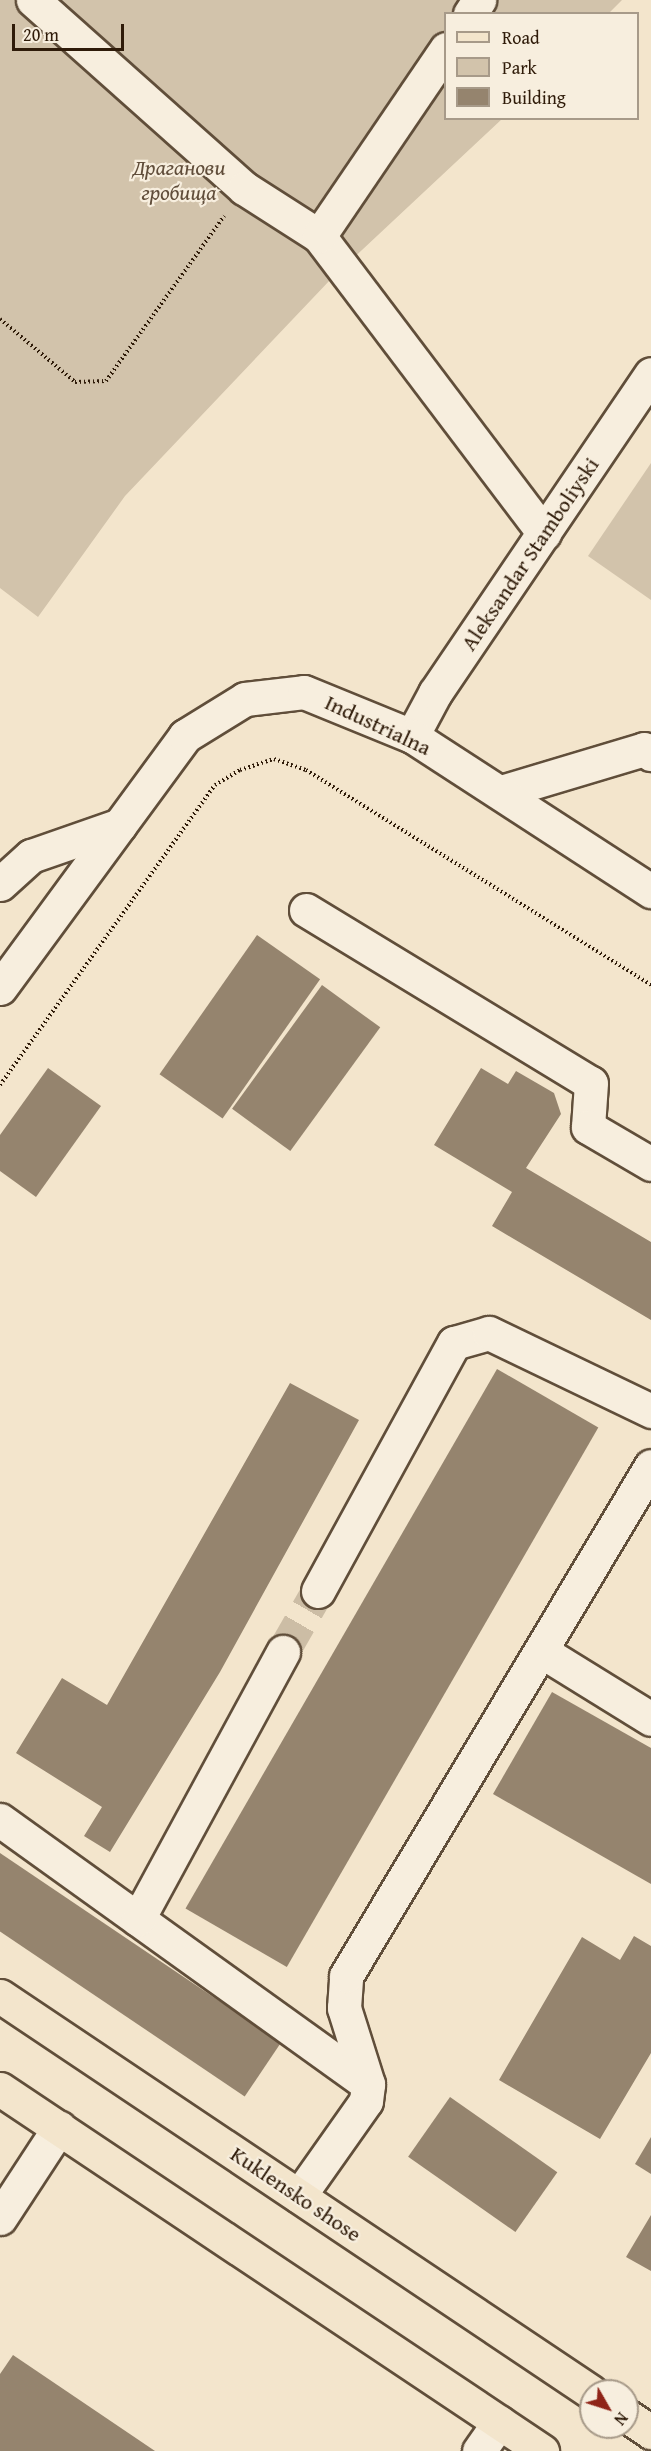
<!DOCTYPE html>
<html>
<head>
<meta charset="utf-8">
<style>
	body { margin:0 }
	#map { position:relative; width:651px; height:2451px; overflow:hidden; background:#f3e5cc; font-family:"Gentium Book Plus",serif }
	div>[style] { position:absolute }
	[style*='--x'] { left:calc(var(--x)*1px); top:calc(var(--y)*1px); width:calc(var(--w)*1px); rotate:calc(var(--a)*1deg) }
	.green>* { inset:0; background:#d2c3ab }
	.building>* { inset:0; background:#95846e; transform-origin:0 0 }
	.minor-tunnel>* { height:33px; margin-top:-16.5px; transform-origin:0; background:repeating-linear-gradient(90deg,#ccbda5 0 33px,transparent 0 49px) }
	.path>* { height:4px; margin-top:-2px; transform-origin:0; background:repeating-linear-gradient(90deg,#2f1b09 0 1.5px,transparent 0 4.5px) }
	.roads { filter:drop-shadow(2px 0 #604e3a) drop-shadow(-2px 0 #604e3a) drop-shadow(0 2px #604e3a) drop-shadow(0 -2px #604e3a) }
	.minor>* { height:33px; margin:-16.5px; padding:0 16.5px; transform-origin:16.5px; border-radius:16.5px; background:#f7eede }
	.major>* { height:33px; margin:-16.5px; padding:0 16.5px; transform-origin:16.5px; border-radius:16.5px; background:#f3e5cc }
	span { translate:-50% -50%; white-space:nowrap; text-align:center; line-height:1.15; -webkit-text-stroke:4.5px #f7eede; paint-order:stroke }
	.park-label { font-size:22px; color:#604d3a; font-style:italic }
	.street-label { font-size:22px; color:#2f1b09 }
	.legend { position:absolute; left:444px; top:12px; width:195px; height:108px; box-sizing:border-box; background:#f7eede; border:2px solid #a79a89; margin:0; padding:8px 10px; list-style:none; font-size:18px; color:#2f1b09 }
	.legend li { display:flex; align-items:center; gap:12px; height:30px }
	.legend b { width:30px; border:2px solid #a79a89 }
	.north { position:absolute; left:579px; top:2379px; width:60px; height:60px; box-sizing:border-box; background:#f7eede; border:2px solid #a79a89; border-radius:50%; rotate:129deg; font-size:16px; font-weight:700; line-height:24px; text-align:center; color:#2f1b09 }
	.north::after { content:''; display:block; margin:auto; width:21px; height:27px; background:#8f2418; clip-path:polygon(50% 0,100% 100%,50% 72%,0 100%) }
	.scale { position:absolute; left:12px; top:24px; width:112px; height:27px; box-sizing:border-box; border:3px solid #2f1b09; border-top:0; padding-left:8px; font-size:18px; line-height:21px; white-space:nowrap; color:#2f1b09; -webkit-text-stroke:4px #f7eede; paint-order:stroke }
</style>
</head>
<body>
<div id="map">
	<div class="green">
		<i style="clip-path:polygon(0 0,622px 0,609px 13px,446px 14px,446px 118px,502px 119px,331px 279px,125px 496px,38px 617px,0 588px)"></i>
		<i style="clip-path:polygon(651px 463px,651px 600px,588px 556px)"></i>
	</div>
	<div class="building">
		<i style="left:257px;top:935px;width:77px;height:170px;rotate:35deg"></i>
		<i style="left:322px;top:985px;width:72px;height:153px;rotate:36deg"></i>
		<i style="clip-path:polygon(48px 1068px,101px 1106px,36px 1197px,0 1171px,0 1135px)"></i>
		<i style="clip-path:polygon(481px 1068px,508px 1084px,516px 1071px,554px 1093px,561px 1114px,526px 1168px,651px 1242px,651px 1320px,492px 1226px,512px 1192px,434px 1145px)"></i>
		<i style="left:497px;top:1369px;width:117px;height:623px;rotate:30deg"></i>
		<i style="clip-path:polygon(290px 1383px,359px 1420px,220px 1672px,110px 1852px,84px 1836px,102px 1807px,16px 1753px,62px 1678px,107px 1705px)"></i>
		<i style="clip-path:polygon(552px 1692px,651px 1748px,651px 1884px,493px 1794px)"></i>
		<i style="left:0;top:1853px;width:339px;height:65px;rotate:34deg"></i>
		<i style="clip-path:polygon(634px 1936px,651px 1946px,651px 2053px,600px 2139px,499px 2080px,582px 1937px,620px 1960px)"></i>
		<i style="left:450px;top:2097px;width:131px;height:73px;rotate:35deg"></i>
		<i style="clip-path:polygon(651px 2137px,651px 2174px,635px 2164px)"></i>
		<i style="clip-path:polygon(651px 2215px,651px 2271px,626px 2257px)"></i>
		<i style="clip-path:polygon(13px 2355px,155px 2451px,0 2451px,0 2374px)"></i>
	</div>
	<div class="minor-tunnel">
		<i style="--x:283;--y:1652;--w:70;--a:-60.2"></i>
	</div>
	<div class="path">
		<i style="--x:0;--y:319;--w:98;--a:40"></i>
		<i style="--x:75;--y:382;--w:31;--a:-2"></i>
		<i style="--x:106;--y:381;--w:203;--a:-54.4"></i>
		<i style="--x:0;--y:1085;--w:369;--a:-54.4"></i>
		<i style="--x:215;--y:785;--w:29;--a:-31"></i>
		<i style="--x:240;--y:770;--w:36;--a:-18"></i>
		<i style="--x:274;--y:759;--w:34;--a:19"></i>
		<i style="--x:306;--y:770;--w:407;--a:31.9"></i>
	</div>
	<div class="roads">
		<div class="minor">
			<i style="--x:33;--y:0;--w:283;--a:41.7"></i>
			<i style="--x:244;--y:188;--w:89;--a:32.6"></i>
			<i style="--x:319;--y:236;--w:373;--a:52.9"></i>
			<i style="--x:470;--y:14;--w:17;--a:-57"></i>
			<i style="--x:319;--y:236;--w:226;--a:-55.8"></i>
			<i style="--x:412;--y:736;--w:49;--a:-61.9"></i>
			<i style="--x:435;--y:693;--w:385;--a:-55.9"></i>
			<i style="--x:501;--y:792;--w:149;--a:-16.7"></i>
			<i style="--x:644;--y:749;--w:9;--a:36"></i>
			<i style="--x:0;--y:884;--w:42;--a:-42.1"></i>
			<i style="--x:31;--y:856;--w:94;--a:-19.2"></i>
			<i style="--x:306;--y:910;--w:333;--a:31.3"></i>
			<i style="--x:591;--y:1083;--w:44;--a:93.9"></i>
			<i style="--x:588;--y:1127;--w:73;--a:30.4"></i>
			<i style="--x:0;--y:988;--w:313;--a:-53.7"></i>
			<i style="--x:185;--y:736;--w:70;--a:-31.7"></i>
			<i style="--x:245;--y:699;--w:59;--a:-6.8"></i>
			<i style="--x:304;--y:692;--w:117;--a:22.2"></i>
			<i style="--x:412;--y:736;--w:285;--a:33"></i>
			<i style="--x:318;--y:1591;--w:283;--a:-61.3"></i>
			<i style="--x:454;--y:1343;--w:36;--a:-16"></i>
			<i style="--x:489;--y:1333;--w:180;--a:25.7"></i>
			<i style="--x:541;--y:1651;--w:129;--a:31.7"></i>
			<i style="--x:0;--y:1820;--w:453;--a:35.7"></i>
			<i style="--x:138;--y:1919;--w:304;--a:-61.5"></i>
			<i style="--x:299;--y:2196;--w:116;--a:-54.8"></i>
			<i style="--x:366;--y:2101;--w:17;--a:-83"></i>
			<i style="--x:368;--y:2084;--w:80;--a:-107.5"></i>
			<i style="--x:344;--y:2008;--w:32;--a:-86"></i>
			<i style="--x:346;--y:1976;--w:594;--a:-59.12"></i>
			<i style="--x:0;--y:2218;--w:108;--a:-56.8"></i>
			<i style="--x:479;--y:2451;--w:35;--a:-55"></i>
		</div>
		<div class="major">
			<i style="--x:0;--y:1996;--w:711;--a:33.82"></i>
			<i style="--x:0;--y:2089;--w:652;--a:33.74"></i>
			<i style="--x:627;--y:2416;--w:29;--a:34"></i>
		</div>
	</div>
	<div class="park-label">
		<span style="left:179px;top:180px">Драганови<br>гробища</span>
	</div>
	<div class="street-label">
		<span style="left:530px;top:554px;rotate:-56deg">Aleksandar Stamboliyski</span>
		<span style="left:378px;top:725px;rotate:25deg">Industrialna</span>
		<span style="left:296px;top:2194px;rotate:34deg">Kuklensko shose</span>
	</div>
	<ul class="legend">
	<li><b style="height:8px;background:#f3e5cc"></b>Road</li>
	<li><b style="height:16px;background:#d2c3ab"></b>Park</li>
	<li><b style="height:16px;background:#95846e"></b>Building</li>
	</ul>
	<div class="north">N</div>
	<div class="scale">20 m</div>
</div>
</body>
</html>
